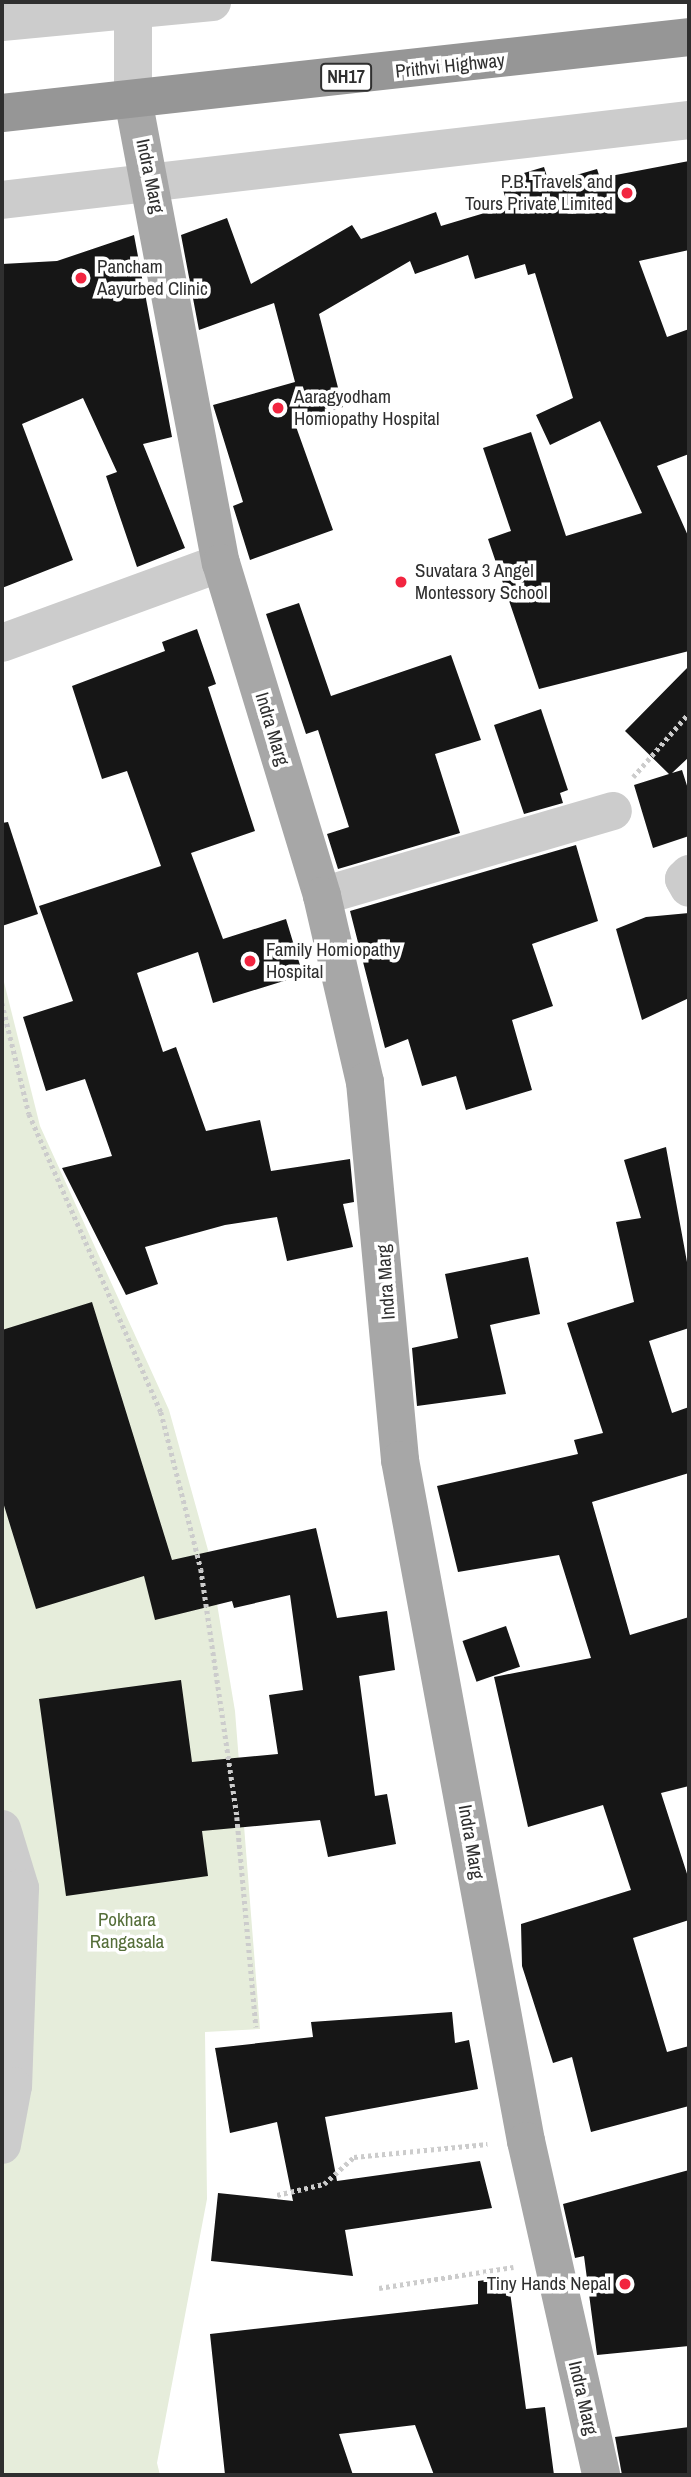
<!DOCTYPE html>
<html>
<head>
<meta charset="utf-8">
<style>
	body { margin:0 }
	#map { position:relative; width:691px; height:2477px; overflow:hidden; background:#fff; font-family:"Archivo Narrow",sans-serif }
	div>[style] { position:absolute }
	[style*='--x'] { left:calc(var(--x)*1px); top:calc(var(--y)*1px); width:calc(var(--w)*1px); rotate:calc(var(--a)*1deg) }
	.green>* { inset:0; background:#e6eddb }
	.building>* { inset:0; background:#161616; transform-origin:0 0 }
	.path>* { height:4.5px; margin-top:-2.25px; transform-origin:0; background:repeating-linear-gradient(90deg,#ccc 0 3.5px,transparent 0 7px) }
	.minor>* { height:38px; margin:-19px; padding:0 19px; transform-origin:19px; border-radius:19px; background:#ccc }
	.major>* { height:38px; margin:-19px; padding:0 19px; transform-origin:19px; border-radius:19px; background:#a7a7a7 }
	.highway>* { height:38px; margin:-19px; padding:0 19px; transform-origin:19px; border-radius:19px; background:#969696 }
	.dots>* { width:19px; height:19px; translate:-50% -50%; box-sizing:border-box; border:4px solid #fff; border-radius:50% }
	span { translate:-50% -50%; white-space:nowrap; text-align:center; line-height:1.15; -webkit-text-stroke:7px #fff; paint-order:stroke }
	.shield-label span { padding:2px 5px; background:#fff; border:2px solid; border-radius:5px; -webkit-text-stroke-width:0 }
	.shield-label { font-size:18px; color:#2f2f2f; font-weight:700 }
	.street-label { font-size:19px; color:#2f2f2f }
	.poi-label { font-size:19px; color:#2f2f2f }
	.right { translate:-100% -50%; text-align:right }
	.left { translate:0 -50%; text-align:left }
	.park-label { font-size:19px; color:#556e39 }
	.frame { position:absolute; inset:0; border:4px solid #2f2f2f; pointer-events:none }
</style>
</head>
<body>
<div id="map">
	<div class="green">
		<i style="clip-path:polygon(2px 974px,40px 1126px,169px 1410px,208px 1550px,235px 1711px,260px 2029px,205px 2032px,207px 2199px,157px 2463px,160px 2475px,2px 2475px)"></i>
	</div>
	<div class="building">
		<i style="clip-path:polygon(689px 161px,689px 250px,639px 261px,667px 337px,689px 329px,689px 454px,657px 466px,689px 538px,689px 651px,539px 689px,488px 539px,511px 531px,483px 448px,531px 432px,566px 536px,642px 513px,600px 421px,550px 445px,536px 415px,573px 398px,535px 273px,528px 275px,525px 264px,475px 279px,468px 255px,415px 274px,410px 261px,319px 314px,343px 407px,294px 421px,333px 530px,250px 560px,233px 506px,243px 502px,213px 405px,295px 382px,274px 303px,199px 330px,181px 235px,227px 218px,251px 284px,352px 225px,361px 239px,436px 212px,441px 226px,508px 206px,500px 180px,544px 167px,549px 183px,597px 169px,600px 178px)"></i>
		<i style="clip-path:polygon(134px 235px,172px 437px,143px 444px,185px 548px,137px 567px,106px 476px,117px 472px,83px 398px,22px 424px,73px 560px,2px 588px,2px 264px,57px 261px)"></i>
		<i style="clip-path:polygon(299px 603px,331px 696px,451px 655px,481px 740px,435px 754px,460px 833px,338px 869px,327px 834px,349px 827px,318px 730px,306px 734px,266px 614px)"></i>
		<i style="clip-path:polygon(197px 629px,216px 684px,208px 687px,255px 831px,191px 853px,223px 939px,286px 919px,303px 975px,213px 1003px,198px 952px,137px 973px,163px 1052px,176px 1047px,206px 1131px,260px 1120px,271px 1171px,350px 1159px,354px 1202px,343px 1204px,353px 1247px,287px 1261px,277px 1217px,225px 1225px,145px 1247px,158px 1284px,126px 1295px,62px 1168px,112px 1156px,85px 1079px,46px 1091px,23px 1017px,73px 1001px,39px 906px,161px 866px,127px 771px,102px 779px,72px 686px,165px 651px,162px 642px)"></i>
		<i style="clip-path:polygon(689px 666px,689px 757px,672px 773px,682px 770px,689px 792px,689px 836px,653px 848px,634px 785px,669px 774px,625px 731px)"></i>
		<i style="clip-path:polygon(541px 709px,568px 790px,560px 793px,563px 803px,524px 814px,494px 725px)"></i>
		<i style="clip-path:polygon(8px 822px,38px 914px,2px 926px,2px 823px)"></i>
		<i style="clip-path:polygon(576px 845px,598px 921px,532px 944px,553px 1006px,512px 1020px,532px 1090px,466px 1110px,456px 1076px,422px 1086px,408px 1039px,385px 1048px,350px 911px)"></i>
		<i style="clip-path:polygon(689px 913px,689px 998px,642px 1020px,616px 929px,646px 917px)"></i>
		<i style="clip-path:polygon(666px 1147px,689px 1273px,689px 1328px,649px 1341px,672px 1413px,689px 1407px,689px 1473px,592px 1502px,630px 1635px,689px 1617px,689px 1786px,661px 1793px,689px 1880px,689px 1920px,633px 1938px,667px 2052px,689px 2046px,689px 2106px,591px 2132px,572px 2057px,553px 2063px,522px 1966px,521px 1924px,631px 1890px,603px 1805px,528px 1827px,494px 1677px,591px 1658px,559px 1555px,458px 1572px,437px 1486px,578px 1454px,574px 1440px,603px 1433px,567px 1323px,634px 1302px,616px 1222px,641px 1218px,624px 1160px)"></i>
		<i style="clip-path:polygon(528px 1257px,540px 1314px,490px 1325px,506px 1394px,417px 1406px,412px 1348px,458px 1338px,445px 1274px)"></i>
		<i style="clip-path:polygon(92px 1302px,172px 1560px,316px 1528px,337px 1618px,387px 1611px,395px 1670px,359px 1676px,375px 1796px,387px 1794px,396px 1844px,328px 1857px,320px 1820px,202px 1831px,208px 1876px,66px 1896px,39px 1699px,181px 1680px,192px 1762px,278px 1754px,269px 1695px,303px 1690px,290px 1595px,234px 1608px,232px 1601px,155px 1620px,144px 1576px,36px 1609px,2px 1499px,2px 1330px)"></i>
		<i style="left:506px;top:1626px;width:43px;height:46px;rotate:71deg"></i>
		<i style="clip-path:polygon(452px 2012px,455px 2043px,469px 2040px,478px 2089px,325px 2117px,337px 2181px,480px 2161px,492px 2208px,345px 2230px,353px 2276px,211px 2261px,218px 2193px,293px 2201px,277px 2122px,230px 2133px,215px 2048px,313px 2037px,311px 2022px)"></i>
		<i style="clip-path:polygon(689px 2170px,689px 2346px,597px 2355px,584px 2256px,575px 2258px,563px 2204px)"></i>
		<i style="clip-path:polygon(508px 2277px,526px 2409px,545px 2407px,554px 2475px,434px 2475px,415px 2425px,339px 2434px,353px 2475px,225px 2475px,210px 2334px,478px 2304px,478px 2281px)"></i>
		<i style="clip-path:polygon(689px 2427px,689px 2475px,622px 2475px,615px 2437px)"></i>
	</div>
	<div class="path">
		<i style="--x:633;--y:777;--w:85;--a:-48.8"></i>
		<i style="--x:2;--y:1003;--w:114;--a:76.3"></i>
		<i style="--x:29;--y:1114;--w:326;--a:66.1"></i>
		<i style="--x:161;--y:1412;--w:162;--a:75.7"></i>
		<i style="--x:201;--y:1569;--w:251;--a:81.7"></i>
		<i style="--x:237;--y:1817;--w:211;--a:84.8"></i>
		<i style="--x:277;--y:2195;--w:48;--a:-13.2"></i>
		<i style="--x:324;--y:2184;--w:40;--a:-42"></i>
		<i style="--x:354;--y:2157;--w:134;--a:-5.6"></i>
		<i style="--x:379;--y:2288;--w:136;--a:-8.9"></i>
	</div>
	<div class="minor">
		<i style="--x:2;--y:22;--w:211;--a:-5.4"></i>
		<i style="--x:133;--y:99;--w:88;--a:-90"></i>
		<i style="--x:2;--y:200;--w:692;--a:-6.64"></i>
		<i style="--x:2;--y:643;--w:233;--a:-20.1"></i>
		<i style="--x:689;--y:874;--w:7;--a:135"></i>
		<i style="--x:684;--y:879;--w:10;--a:61"></i>
		<i style="--x:322;--y:896;--w:303;--a:-16.3"></i>
		<i style="--x:2;--y:1829;--w:62;--a:73"></i>
		<i style="--x:20;--y:1888;--w:198;--a:92"></i>
		<i style="--x:13;--y:2086;--w:60;--a:100.6"></i>
	</div>
	<div class="major">
		<i style="--x:133;--y:99;--w:472;--a:79.3"></i>
		<i style="--x:221;--y:563;--w:348;--a:73.1"></i>
		<i style="--x:322;--y:896;--w:191;--a:77"></i>
		<i style="--x:365;--y:1082;--w:380;--a:84.7"></i>
		<i style="--x:400;--y:1460;--w:693;--a:79.52"></i>
		<i style="--x:526;--y:2141;--w:342;--a:77.3"></i>
	</div>
	<div class="highway">
		<i style="--x:2;--y:113;--w:691;--a:-6.31"></i>
	</div>
	<div class="dots">
		<i style="left:627px;top:193px;background:#f22540"></i>
		<i style="left:81px;top:278px;background:#f22540"></i>
		<i style="left:278px;top:408px;background:#f22540"></i>
		<i style="left:401px;top:582px;background:#f22540"></i>
		<i style="left:250px;top:961px;background:#f22540"></i>
		<i style="left:625px;top:2284px;background:#f22540"></i>
	</div>
	<div class="shield-label">
		<span style="left:346px;top:77px">NH17</span>
	</div>
	<div class="street-label">
		<span style="left:450px;top:66px;rotate:-6deg">Prithvi Highway</span>
		<span style="left:150px;top:176px;rotate:78deg">Indra Marg</span>
		<span style="left:272px;top:729px;rotate:73deg">Indra Marg</span>
		<span style="left:386px;top:1282px;rotate:-94deg">Indra Marg</span>
		<span style="left:471px;top:1842px;rotate:80deg">Indra Marg</span>
		<span style="left:583px;top:2398px;rotate:77deg">Indra Marg</span>
	</div>
	<div class="poi-label">
		<span class="right" style="left:613px;top:193px">P.B. Travels and<br>Tours Private Limited</span>
		<span class="left" style="left:97px;top:278px">Pancham<br>Aayurbed Clinic</span>
		<span class="left" style="left:294px;top:408px">Aaragyodham<br>Homiopathy Hospital</span>
		<span class="left" style="left:415px;top:582px">Suvatara 3 Angel<br>Montessory School</span>
		<span class="left" style="left:266px;top:961px">Family Homiopathy<br>Hospital</span>
		<span class="right" style="left:611px;top:2284px">Tiny Hands Nepal</span>
	</div>
	<div class="park-label">
		<span style="left:127px;top:1931px">Pokhara<br>Rangasala</span>
	</div>
	<div class="frame"></div>
</div>
</body>
</html>
